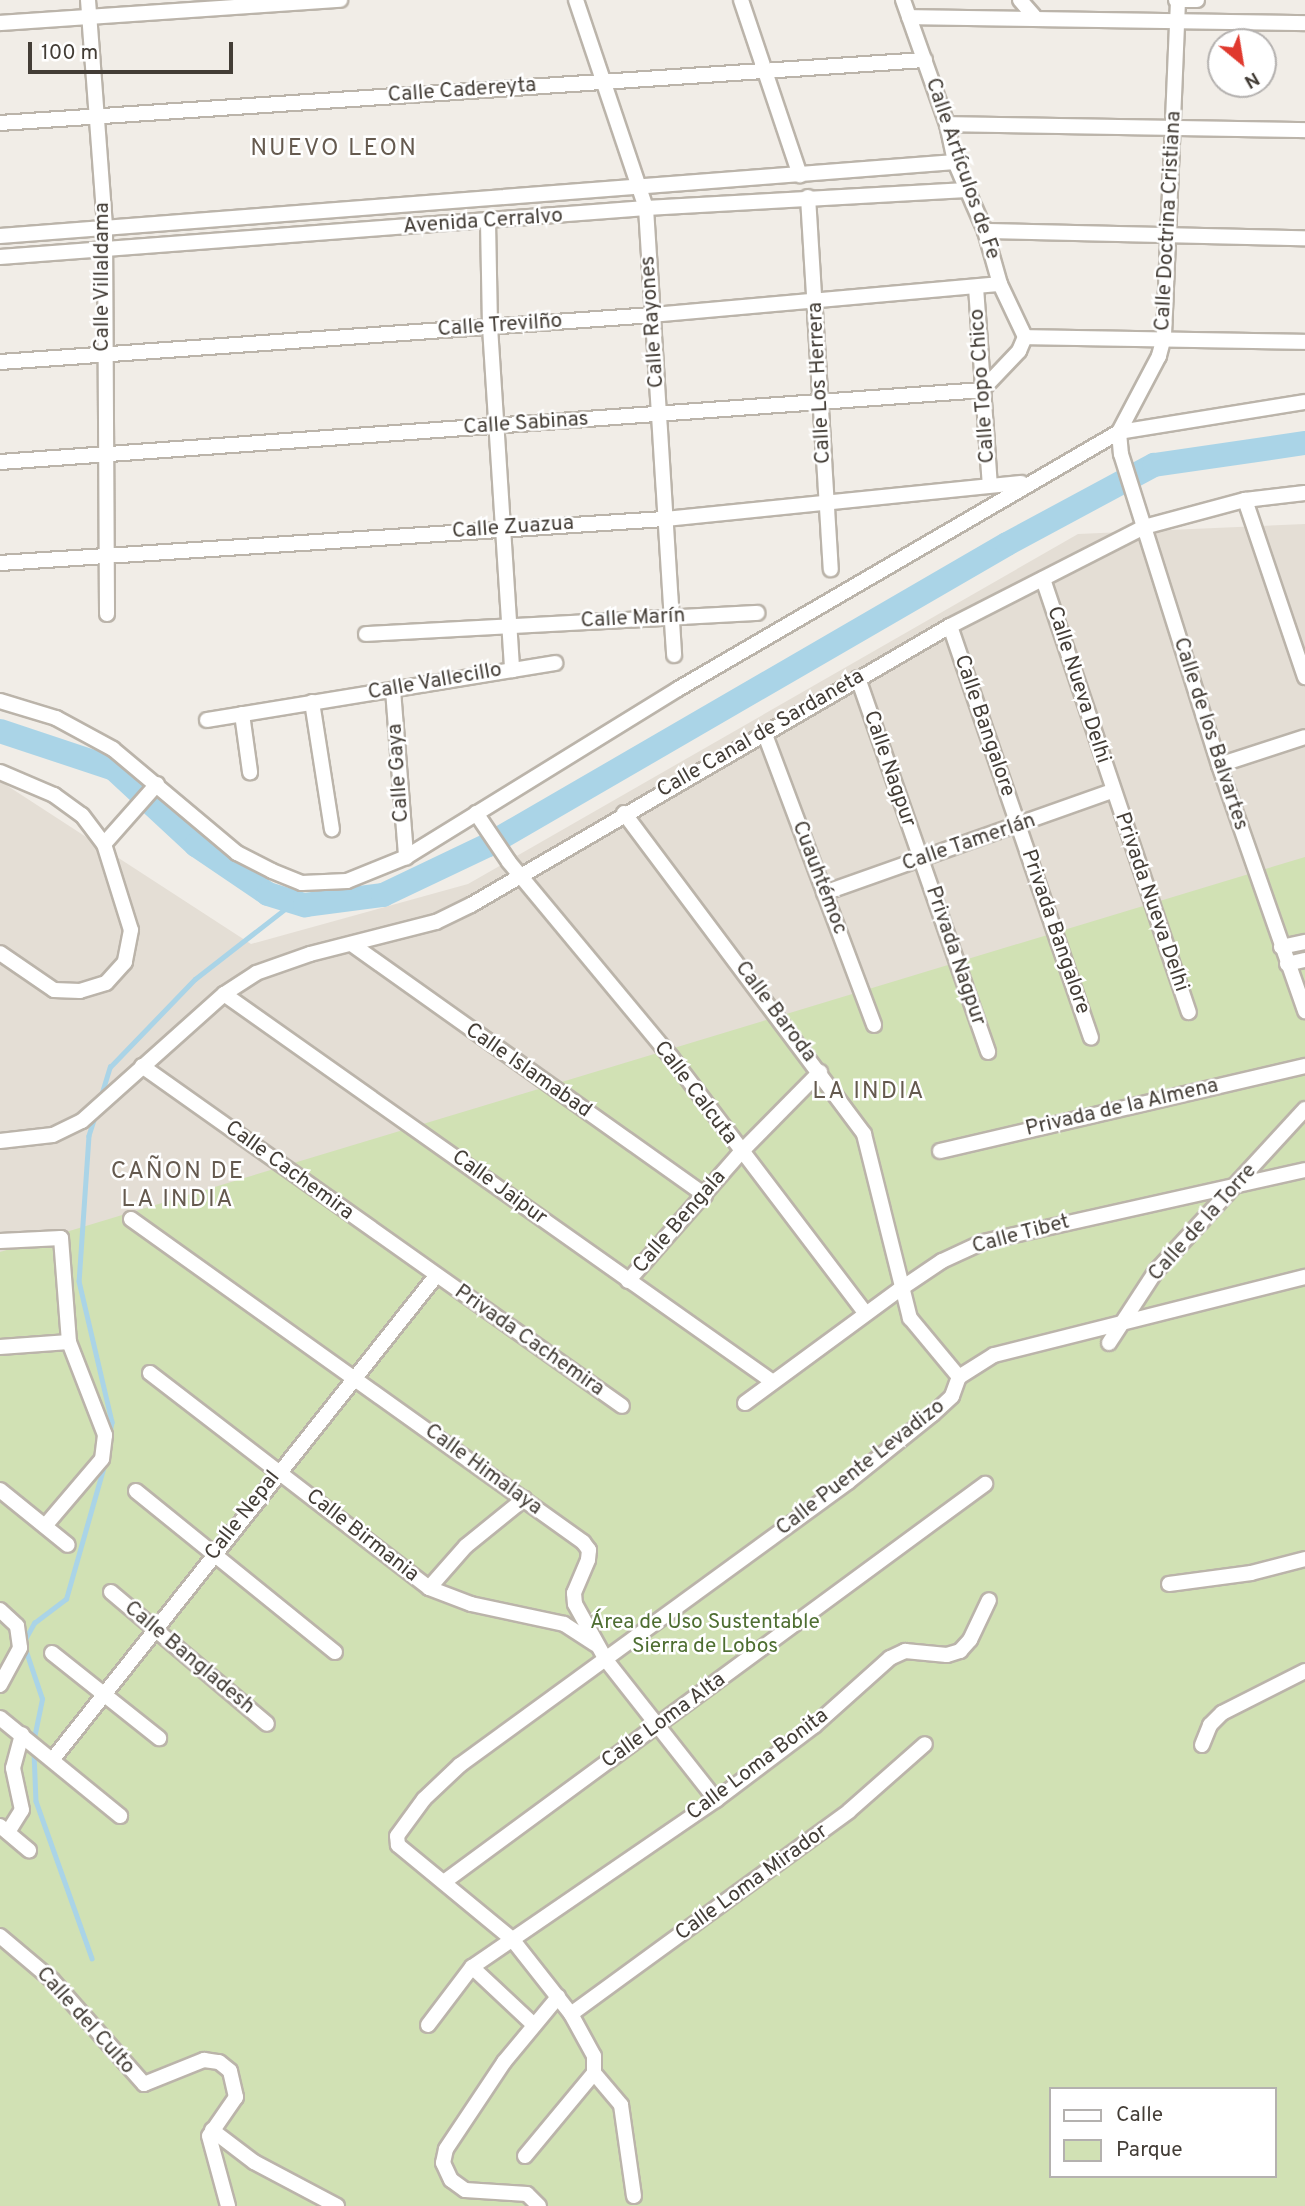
<!DOCTYPE html>
<html>
<head>
<meta charset="utf-8">
<style>
	body { margin:0 }
	#map { position:relative; width:1305px; height:2206px; overflow:hidden; background:#f1ede7; font-family:Overpass,sans-serif }
	div>[style] { position:absolute }
	[style*='--x'] { left:calc(var(--x)*1px); top:calc(var(--y)*1px); width:calc(var(--w)*1px); rotate:calc(var(--a)*1deg) }
	.residential>* { inset:0; background:#e4ded5 }
	.green>* { inset:0; background:#d1e1b4 }
	.stream>* { height:4.5px; margin:-2.25px; padding:0 2.25px; transform-origin:2.25px; border-radius:2.25px; background:#aad4e7 }
	.river>* { height:24px; margin:-12px; padding:0 12px; transform-origin:12px; border-radius:12px; background:#aad4e7 }
	.roads { filter:drop-shadow(2px 0 #bbb4aa) drop-shadow(-2px 0 #bbb4aa) drop-shadow(0 2px #bbb4aa) drop-shadow(0 -2px #bbb4aa) }
	.minor>* { height:14px; margin:-7px; padding:0 7px; transform-origin:7px; border-radius:7px; background:#fff }
	span { translate:-50% -50%; white-space:nowrap; text-align:center; line-height:1.15; -webkit-text-stroke:5px #fff; paint-order:stroke }
	.street-label { font-size:21px; color:#433d36 }
	.park-label { font-size:21px; color:#4e6e31 }
	.quarter-label { font-size:24px; color:#655a4f; letter-spacing:2px }
	.legend { position:absolute; left:1049px; top:2087px; width:228px; height:91px; box-sizing:border-box; background:#fff; border:2px solid #b4b1af; margin:0; padding:9px 12px; list-style:none; font-size:21px; color:#433d36 }
	.legend li { display:flex; align-items:center; gap:14px; height:35px }
	.legend b { width:35px; border:2px solid #b4b1af }
	.north { position:absolute; left:1207px; top:28px; width:70px; height:70px; box-sizing:border-box; background:#fff; border:2px solid #b4b1af; border-radius:50%; rotate:150deg; font-size:19px; font-weight:700; line-height:28px; text-align:center; color:#433d36 }
	.north::after { content:''; display:block; margin:auto; width:24px; height:32px; background:#e0392e; clip-path:polygon(50% 0,100% 100%,50% 72%,0 100%) }
	.scale { position:absolute; left:28px; top:42px; width:205px; height:32px; box-sizing:border-box; border:4px solid #433d36; border-top:0; padding-left:9px; font-size:21px; line-height:24px; white-space:nowrap; color:#433d36; -webkit-text-stroke:5px #fff; paint-order:stroke }
</style>
</head>
<body>
<div id="map">
	<div class="residential">
		<i style="clip-path:polygon(1305px 524px,1305px 1315px,0 2141px,0 781px,251px 944px,468px 884px,1078px 534px)"></i>
	</div>
	<div class="green">
		<i style="clip-path:polygon(evenodd,1305px 857px,1305px 2206px,0 2206px,0 1252px,1305px 857px,1051px 2089px,1275px 2089px,1275px 2176px,1051px 2176px,1051px 2089px)"></i>
	</div>
	<div class="stream">
		<i style="--x:100;--y:1099;--w:34;--a:-73"></i>
		<i style="--x:110;--y:1067;--w:122;--a:-46"></i>
		<i style="--x:195;--y:979;--w:125;--a:-37.9"></i>
		<i style="--x:96;--y:1114;--w:23;--a:108"></i>
		<i style="--x:89;--y:1136;--w:145;--a:93.9"></i>
		<i style="--x:79;--y:1281;--w:145;--a:76.8"></i>
		<i style="--x:112;--y:1422;--w:11;--a:100"></i>
		<i style="--x:33;--y:1743;--w:45;--a:-78.4"></i>
		<i style="--x:42;--y:1699;--w:59;--a:-108.7"></i>
		<i style="--x:23;--y:1643;--w:23;--a:-61"></i>
		<i style="--x:34;--y:1623;--w:40;--a:-37"></i>
		<i style="--x:66;--y:1599;--w:142;--a:-74.1"></i>
		<i style="--x:34;--y:1752;--w:49;--a:87.7"></i>
		<i style="--x:36;--y:1801;--w:167;--a:70.4"></i>
	</div>
	<div class="river">
		<i style="--x:0;--y:731;--w:120;--a:18.4"></i>
		<i style="--x:114;--y:769;--w:112;--a:42.8"></i>
		<i style="--x:196;--y:845;--w:87;--a:34.2"></i>
		<i style="--x:268;--y:894;--w:39;--a:17"></i>
		<i style="--x:305;--y:905;--w:79;--a:-7.3"></i>
		<i style="--x:383;--y:895;--w:116;--a:-25.5"></i>
		<i style="--x:488;--y:845;--w:600;--a:-30.11"></i>
		<i style="--x:1007;--y:544;--w:167;--a:-28.3"></i>
		<i style="--x:1154;--y:465;--w:153;--a:-8.3"></i>
	</div>
	<div class="roads">
		<div class="minor">
			<i style="--x:88;--y:0;--w:229;--a:85.7"></i>
			<i style="--x:105;--y:228;--w:386;--a:89.7"></i>
			<i style="--x:576;--y:0;--w:219;--a:71.4"></i>
			<i style="--x:646;--y:208;--w:448;--a:86.4"></i>
			<i style="--x:741;--y:0;--w:185;--a:71.4"></i>
			<i style="--x:903;--y:0;--w:132;--a:70.5"></i>
			<i style="--x:947;--y:124;--w:39;--a:78"></i>
			<i style="--x:955;--y:162;--w:75;--a:66.5"></i>
			<i style="--x:985;--y:231;--w:55;--a:74.2"></i>
			<i style="--x:1000;--y:284;--w:59;--a:64.7"></i>
			<i style="--x:1020;--y:0;--w:21;--a:49"></i>
			<i style="--x:1176;--y:0;--w:21;--a:0"></i>
			<i style="--x:1178;--y:1;--w:336;--a:92.4"></i>
			<i style="--x:1164;--y:337;--w:20;--a:105"></i>
			<i style="--x:1159;--y:356;--w:86;--a:117.8"></i>
			<i style="--x:1119;--y:432;--w:22;--a:85"></i>
			<i style="--x:1121;--y:454;--w:326;--a:72.5"></i>
			<i style="--x:1219;--y:765;--w:261;--a:70.7"></i>
			<i style="--x:909;--y:17;--w:396;--a:0.9"></i>
			<i style="--x:0;--y:23;--w:341;--a:-3.9"></i>
			<i style="--x:0;--y:123;--w:927;--a:-3.9"></i>
			<i style="--x:947;--y:124;--w:358;--a:1"></i>
			<i style="--x:808;--y:197;--w:373;--a:86.5"></i>
			<i style="--x:488;--y:222;--w:105;--a:88.9"></i>
			<i style="--x:490;--y:327;--w:344;--a:86.3"></i>
			<i style="--x:985;--y:231;--w:320;--a:1.3"></i>
			<i style="--x:0;--y:236;--w:958;--a:-4.43"></i>
			<i style="--x:0;--y:257;--w:648;--a:-4.34"></i>
			<i style="--x:646;--y:208;--w:321;--a:-3.2"></i>
			<i style="--x:976;--y:287;--w:198;--a:86"></i>
			<i style="--x:1025;--y:337;--w:280;--a:1"></i>
			<i style="--x:0;--y:362;--w:654;--a:-4.12"></i>
			<i style="--x:652;--y:315;--w:349;--a:-5.1"></i>
			<i style="--x:0;--y:462;--w:985;--a:-4.19"></i>
			<i style="--x:982;--y:390;--w:54;--a:-46.5"></i>
			<i style="--x:1019;--y:351;--w:15;--a:-67"></i>
			<i style="--x:1245;--y:500;--w:187;--a:71.3"></i>
			<i style="--x:0;--y:563;--w:666;--a:-3.79"></i>
			<i style="--x:665;--y:519;--w:358;--a:-5.8"></i>
			<i style="--x:1043;--y:579;--w:457;--a:71.4"></i>
			<i style="--x:950;--y:626;--w:435;--a:71.1"></i>
			<i style="--x:366;--y:634;--w:392;--a:-3.1"></i>
			<i style="--x:858;--y:678;--w:396;--a:70.8"></i>
			<i style="--x:393;--y:690;--w:168;--a:85.5"></i>
			<i style="--x:0;--y:701;--w:59;--a:16.9"></i>
			<i style="--x:56;--y:718;--w:65;--a:28.5"></i>
			<i style="--x:113;--y:749;--w:162;--a:40"></i>
			<i style="--x:237;--y:853;--w:39;--a:27"></i>
			<i style="--x:272;--y:871;--w:32;--a:22"></i>
			<i style="--x:302;--y:883;--w:45;--a:-2.5"></i>
			<i style="--x:347;--y:881;--w:64;--a:-22.1"></i>
			<i style="--x:406;--y:857;--w:320;--a:-31.7"></i>
			<i style="--x:678;--y:689;--w:510;--a:-30.23"></i>
			<i style="--x:1119;--y:432;--w:188;--a:-9.2"></i>
			<i style="--x:312;--y:702;--w:129;--a:81.1"></i>
			<i style="--x:242;--y:714;--w:59;--a:82.1"></i>
			<i style="--x:207;--y:720;--w:353;--a:-9.3"></i>
			<i style="--x:764;--y:732;--w:313;--a:69.4"></i>
			<i style="--x:1219;--y:765;--w:90;--a:-18"></i>
			<i style="--x:0;--y:772;--w:59;--a:23.1"></i>
			<i style="--x:54;--y:795;--w:34;--a:36"></i>
			<i style="--x:82;--y:815;--w:36;--a:53"></i>
			<i style="--x:104;--y:844;--w:90;--a:72.6"></i>
			<i style="--x:131;--y:930;--w:33;--a:101"></i>
			<i style="--x:125;--y:962;--w:28;--a:132"></i>
			<i style="--x:106;--y:983;--w:27;--a:163"></i>
			<i style="--x:80;--y:991;--w:26;--a:-178"></i>
			<i style="--x:54;--y:990;--w:65;--a:-145.6"></i>
			<i style="--x:476;--y:813;--w:59;--a:56"></i>
			<i style="--x:509;--y:862;--w:254;--a:50.3"></i>
			<i style="--x:671;--y:1057;--w:321;--a:52.8"></i>
			<i style="--x:624;--y:813;--w:401;--a:53.2"></i>
			<i style="--x:864;--y:1134;--w:190;--a:76"></i>
			<i style="--x:910;--y:1318;--w:77;--a:50.3"></i>
			<i style="--x:104;--y:844;--w:80;--a:-48.5"></i>
			<i style="--x:824;--y:893;--w:306;--a:-19.5"></i>
			<i style="--x:353;--y:945;--w:432;--a:35.4"></i>
			<i style="--x:1281;--y:947;--w:25;--a:-12"></i>
			<i style="--x:1287;--y:964;--w:18;--a:-13"></i>
			<i style="--x:224;--y:994;--w:672;--a:35.25"></i>
			<i style="--x:142;--y:1066;--w:588;--a:35.31"></i>
			<i style="--x:0;--y:1141;--w:53;--a:-6.5"></i>
			<i style="--x:53;--y:1135;--w:32;--a:-26"></i>
			<i style="--x:82;--y:1121;--w:191;--a:-41.8"></i>
			<i style="--x:224;--y:994;--w:38;--a:-33"></i>
			<i style="--x:256;--y:973;--w:57;--a:-19.4"></i>
			<i style="--x:310;--y:954;--w:130;--a:-14.3"></i>
			<i style="--x:436;--y:922;--w:39;--a:-26"></i>
			<i style="--x:471;--y:905;--w:554;--a:-30.22"></i>
			<i style="--x:950;--y:626;--w:218;--a:-27"></i>
			<i style="--x:1144;--y:527;--w:105;--a:-15"></i>
			<i style="--x:1245;--y:500;--w:60;--a:-6.7"></i>
			<i style="--x:940;--y:1151;--w:375;--a:-13.1"></i>
			<i style="--x:131;--y:1219;--w:556;--a:35.55"></i>
			<i style="--x:583;--y:1542;--w:10;--a:53"></i>
			<i style="--x:589;--y:1550;--w:10;--a:96"></i>
			<i style="--x:588;--y:1560;--w:36;--a:113"></i>
			<i style="--x:574;--y:1593;--w:11;--a:85"></i>
			<i style="--x:575;--y:1604;--w:64;--a:61"></i>
			<i style="--x:606;--y:1660;--w:178;--a:51.8"></i>
			<i style="--x:0;--y:1241;--w:61;--a:-2.8"></i>
			<i style="--x:61;--y:1238;--w:104;--a:85.6"></i>
			<i style="--x:69;--y:1342;--w:100;--a:68.8"></i>
			<i style="--x:105;--y:1435;--w:24;--a:97"></i>
			<i style="--x:102;--y:1459;--w:88;--a:130.4"></i>
			<i style="--x:628;--y:1281;--w:170;--a:-48.8"></i>
			<i style="--x:740;--y:1153;--w:114;--a:-45.4"></i>
			<i style="--x:1109;--y:1343;--w:86;--a:-56.9"></i>
			<i style="--x:1156;--y:1271;--w:220;--a:-47.4"></i>
			<i style="--x:0;--y:1347;--w:69;--a:-4.1"></i>
			<i style="--x:150;--y:1373;--w:352;--a:37.6"></i>
			<i style="--x:429;--y:1588;--w:45;--a:20.9"></i>
			<i style="--x:471;--y:1604;--w:95;--a:12.1"></i>
			<i style="--x:564;--y:1624;--w:37;--a:33"></i>
			<i style="--x:745;--y:1403;--w:191;--a:-36.3"></i>
			<i style="--x:899;--y:1290;--w:52;--a:-34"></i>
			<i style="--x:942;--y:1261;--w:45;--a:-24.9"></i>
			<i style="--x:983;--y:1242;--w:330;--a:-12.6"></i>
			<i style="--x:0;--y:1490;--w:87;--a:39"></i>
			<i style="--x:136;--y:1491;--w:256;--a:39"></i>
			<i style="--x:1169;--y:1584;--w:83;--a:-7.6"></i>
			<i style="--x:1251;--y:1573;--w:56;--a:-14.5"></i>
			<i style="--x:429;--y:1588;--w:56;--a:-48.6"></i>
			<i style="--x:466;--y:1546;--w:75;--a:-39"></i>
			<i style="--x:111;--y:1592;--w:204;--a:40.2"></i>
			<i style="--x:0;--y:1610;--w:23;--a:43"></i>
			<i style="--x:17;--y:1626;--w:22;--a:82"></i>
			<i style="--x:20;--y:1648;--w:42;--a:118.4"></i>
			<i style="--x:52;--y:1653;--w:137;--a:38.5"></i>
			<i style="--x:0;--y:1718;--w:155;--a:39.2"></i>
			<i style="--x:1202;--y:1745;--w:22;--a:-68"></i>
			<i style="--x:1210;--y:1725;--w:17;--a:-45"></i>
			<i style="--x:1222;--y:1713;--w:93;--a:-26.8"></i>
			<i style="--x:53;--y:1759;--w:616;--a:-51.59"></i>
			<i style="--x:0;--y:1826;--w:38;--a:40"></i>
			<i style="--x:8;--y:1832;--w:26;--a:-58"></i>
			<i style="--x:22;--y:1810;--w:43;--a:-102.1"></i>
			<i style="--x:13;--y:1768;--w:35;--a:-75"></i>
			<i style="--x:444;--y:1882;--w:672;--a:-36.34"></i>
			<i style="--x:0;--y:1936;--w:68;--a:40.2"></i>
			<i style="--x:52;--y:1980;--w:139;--a:48.5"></i>
			<i style="--x:144;--y:2084;--w:65;--a:-21.8"></i>
			<i style="--x:204;--y:2060;--w:15;--a:8"></i>
			<i style="--x:219;--y:2062;--w:14;--a:39"></i>
			<i style="--x:230;--y:2071;--w:27;--a:77"></i>
			<i style="--x:236;--y:2097;--w:47;--a:124.7"></i>
			<i style="--x:209;--y:2136;--w:73;--a:74.8"></i>
			<i style="--x:472;--y:1967;--w:85;--a:43.1"></i>
			<i style="--x:571;--y:2014;--w:344;--a:-36.1"></i>
			<i style="--x:849;--y:1811;--w:101;--a:-41.4"></i>
			<i style="--x:428;--y:2025;--w:73;--a:-52.8"></i>
			<i style="--x:472;--y:1967;--w:296;--a:-34.4"></i>
			<i style="--x:716;--y:1800;--w:123;--a:-37.1"></i>
			<i style="--x:814;--y:1726;--w:102;--a:-41.8"></i>
			<i style="--x:890;--y:1658;--w:17;--a:-25"></i>
			<i style="--x:905;--y:1651;--w:42;--a:5.4"></i>
			<i style="--x:947;--y:1655;--w:14;--a:-17"></i>
			<i style="--x:960;--y:1651;--w:15;--a:-48"></i>
			<i style="--x:970;--y:1640;--w:44;--a:-64.6"></i>
			<i style="--x:594;--y:2073;--w:42;--a:49.8"></i>
			<i style="--x:621;--y:2105;--w:92;--a:81.9"></i>
			<i style="--x:212;--y:2130;--w:53;--a:37.3"></i>
			<i style="--x:254;--y:2162;--w:94;--a:27.9"></i>
			<i style="--x:525;--y:2156;--w:108;--a:-50.3"></i>
			<i style="--x:594;--y:2073;--w:17;--a:-90"></i>
			<i style="--x:594;--y:2056;--w:48;--a:-118.7"></i>
			<i style="--x:571;--y:2014;--w:95;--a:-128.2"></i>
			<i style="--x:512;--y:1939;--w:148;--a:-140.5"></i>
			<i style="--x:398;--y:1845;--w:9;--a:-96"></i>
			<i style="--x:397;--y:1836;--w:46;--a:-53.9"></i>
			<i style="--x:424;--y:1799;--w:50;--a:-43.4"></i>
			<i style="--x:460;--y:1765;--w:480;--a:-36.1"></i>
			<i style="--x:848;--y:1482;--w:109;--a:-38.7"></i>
			<i style="--x:933;--y:1414;--w:26;--a:-43"></i>
			<i style="--x:952;--y:1396;--w:20;--a:-70"></i>
			<i style="--x:959;--y:1377;--w:41;--a:-32.2"></i>
			<i style="--x:994;--y:1355;--w:321;--a:-14.1"></i>
			<i style="--x:539;--y:2206;--w:17;--a:-135"></i>
			<i style="--x:527;--y:2194;--w:62;--a:-176.3"></i>
			<i style="--x:465;--y:2190;--w:17;--a:-144"></i>
			<i style="--x:451;--y:2180;--w:19;--a:-115"></i>
			<i style="--x:443;--y:2163;--w:14;--a:-78"></i>
			<i style="--x:446;--y:2149;--w:105;--a:-56.3"></i>
			<i style="--x:504;--y:2062;--w:85;--a:-50.3"></i>
		</div>
	</div>
	<div class="street-label">
		<span style="left:462px;top:91px;rotate:-4deg">Calle Cadereyta</span>
		<span style="left:962px;top:169px;rotate:71deg">Calle Artículos de Fe</span>
		<span style="left:1169px;top:221px;rotate:-87deg">Calle Doctrina Cristiana</span>
		<span style="left:483px;top:222px;rotate:-4deg">Avenida Cerralvo</span>
		<span style="left:103px;top:277px;rotate:-90deg">Calle Villaldama</span>
		<span style="left:653px;top:322px;rotate:-94deg">Calle Rayones</span>
		<span style="left:500px;top:326px;rotate:-4deg">Calle Trevilño</span>
		<span style="left:820px;top:383px;rotate:-93deg">Calle Los Herrera</span>
		<span style="left:983px;top:386px;rotate:-94deg">Calle Topo Chico</span>
		<span style="left:526px;top:424px;rotate:-4deg">Calle Sabinas</span>
		<span style="left:513px;top:528px;rotate:-4deg">Calle Zuazua</span>
		<span style="left:633px;top:619px;rotate:-3deg">Calle Marín</span>
		<span style="left:435px;top:682px;rotate:-10deg">Calle Vallecillo</span>
		<span style="left:1078px;top:685px;rotate:72deg">Calle Nueva Delhi</span>
		<span style="left:984px;top:726px;rotate:71deg">Calle Bangalore</span>
		<span style="left:761px;top:734px;rotate:-30deg">Calle Canal de Sardaneta</span>
		<span style="left:1210px;top:734px;rotate:72deg">Calle de los Balvartes</span>
		<span style="left:889px;top:769px;rotate:71deg">Calle Nagpur</span>
		<span style="left:399px;top:773px;rotate:-94deg">Calle Gaya</span>
		<span style="left:969px;top:843px;rotate:-19deg">Calle Tamerlán</span>
		<span style="left:819px;top:878px;rotate:69deg">Cuauhtémoc</span>
		<span style="left:1151px;top:902px;rotate:71deg">Privada Nueva Delhi</span>
		<span style="left:1055px;top:932px;rotate:71deg">Privada Bangalore</span>
		<span style="left:955px;top:956px;rotate:71deg">Privada Nagpur</span>
		<span style="left:775px;top:1012px;rotate:53deg">Calle Baroda</span>
		<span style="left:528px;top:1071px;rotate:35deg">Calle Islamabad</span>
		<span style="left:695px;top:1093px;rotate:53deg">Calle Calcuta</span>
		<span style="left:1122px;top:1108px;rotate:-13deg">Privada de la Almena</span>
		<span style="left:289px;top:1171px;rotate:36deg">Calle Cachemira</span>
		<span style="left:499px;top:1188px;rotate:36deg">Calle Jaipur</span>
		<span style="left:680px;top:1222px;rotate:-49deg">Calle Bengala</span>
		<span style="left:1203px;top:1223px;rotate:-48deg">Calle de la Torre</span>
		<span style="left:1021px;top:1235px;rotate:-15deg">Calle Tibet</span>
		<span style="left:529px;top:1341px;rotate:35deg">Privada Cachemira</span>
		<span style="left:861px;top:1468px;rotate:-38deg">Calle Puente Levadizo</span>
		<span style="left:483px;top:1470px;rotate:36deg">Calle Himalaya</span>
		<span style="left:243px;top:1516px;rotate:-52deg">Calle Nepal</span>
		<span style="left:362px;top:1536px;rotate:38deg">Calle Birmania</span>
		<span style="left:189px;top:1658px;rotate:40deg">Calle Bangladesh</span>
		<span style="left:664px;top:1721px;rotate:-36deg">Calle Loma Alta</span>
		<span style="left:758px;top:1765px;rotate:-37deg">Calle Loma Bonita</span>
		<span style="left:752px;top:1883px;rotate:-36deg">Calle Loma Mirador</span>
		<span style="left:85px;top:2021px;rotate:48deg">Calle del Culto</span>
	</div>
	<div class="park-label">
		<span style="left:705px;top:1635px">Área de Uso Sustentable<br>Sierra de Lobos</span>
	</div>
	<div class="quarter-label">
		<span style="left:334px;top:150px">NUEVO LEON</span>
		<span style="left:869px;top:1093px">LA INDIA</span>
		<span style="left:178px;top:1187px">CAÑON DE<br>LA INDIA</span>
	</div>
	<ul class="legend">
	<li><b style="height:9px;background:#fff"></b>Calle</li>
	<li><b style="height:19px;background:#d1e1b4"></b>Parque</li>
	</ul>
	<div class="north">N</div>
	<div class="scale">100 m</div>
</div>
</body>
</html>
